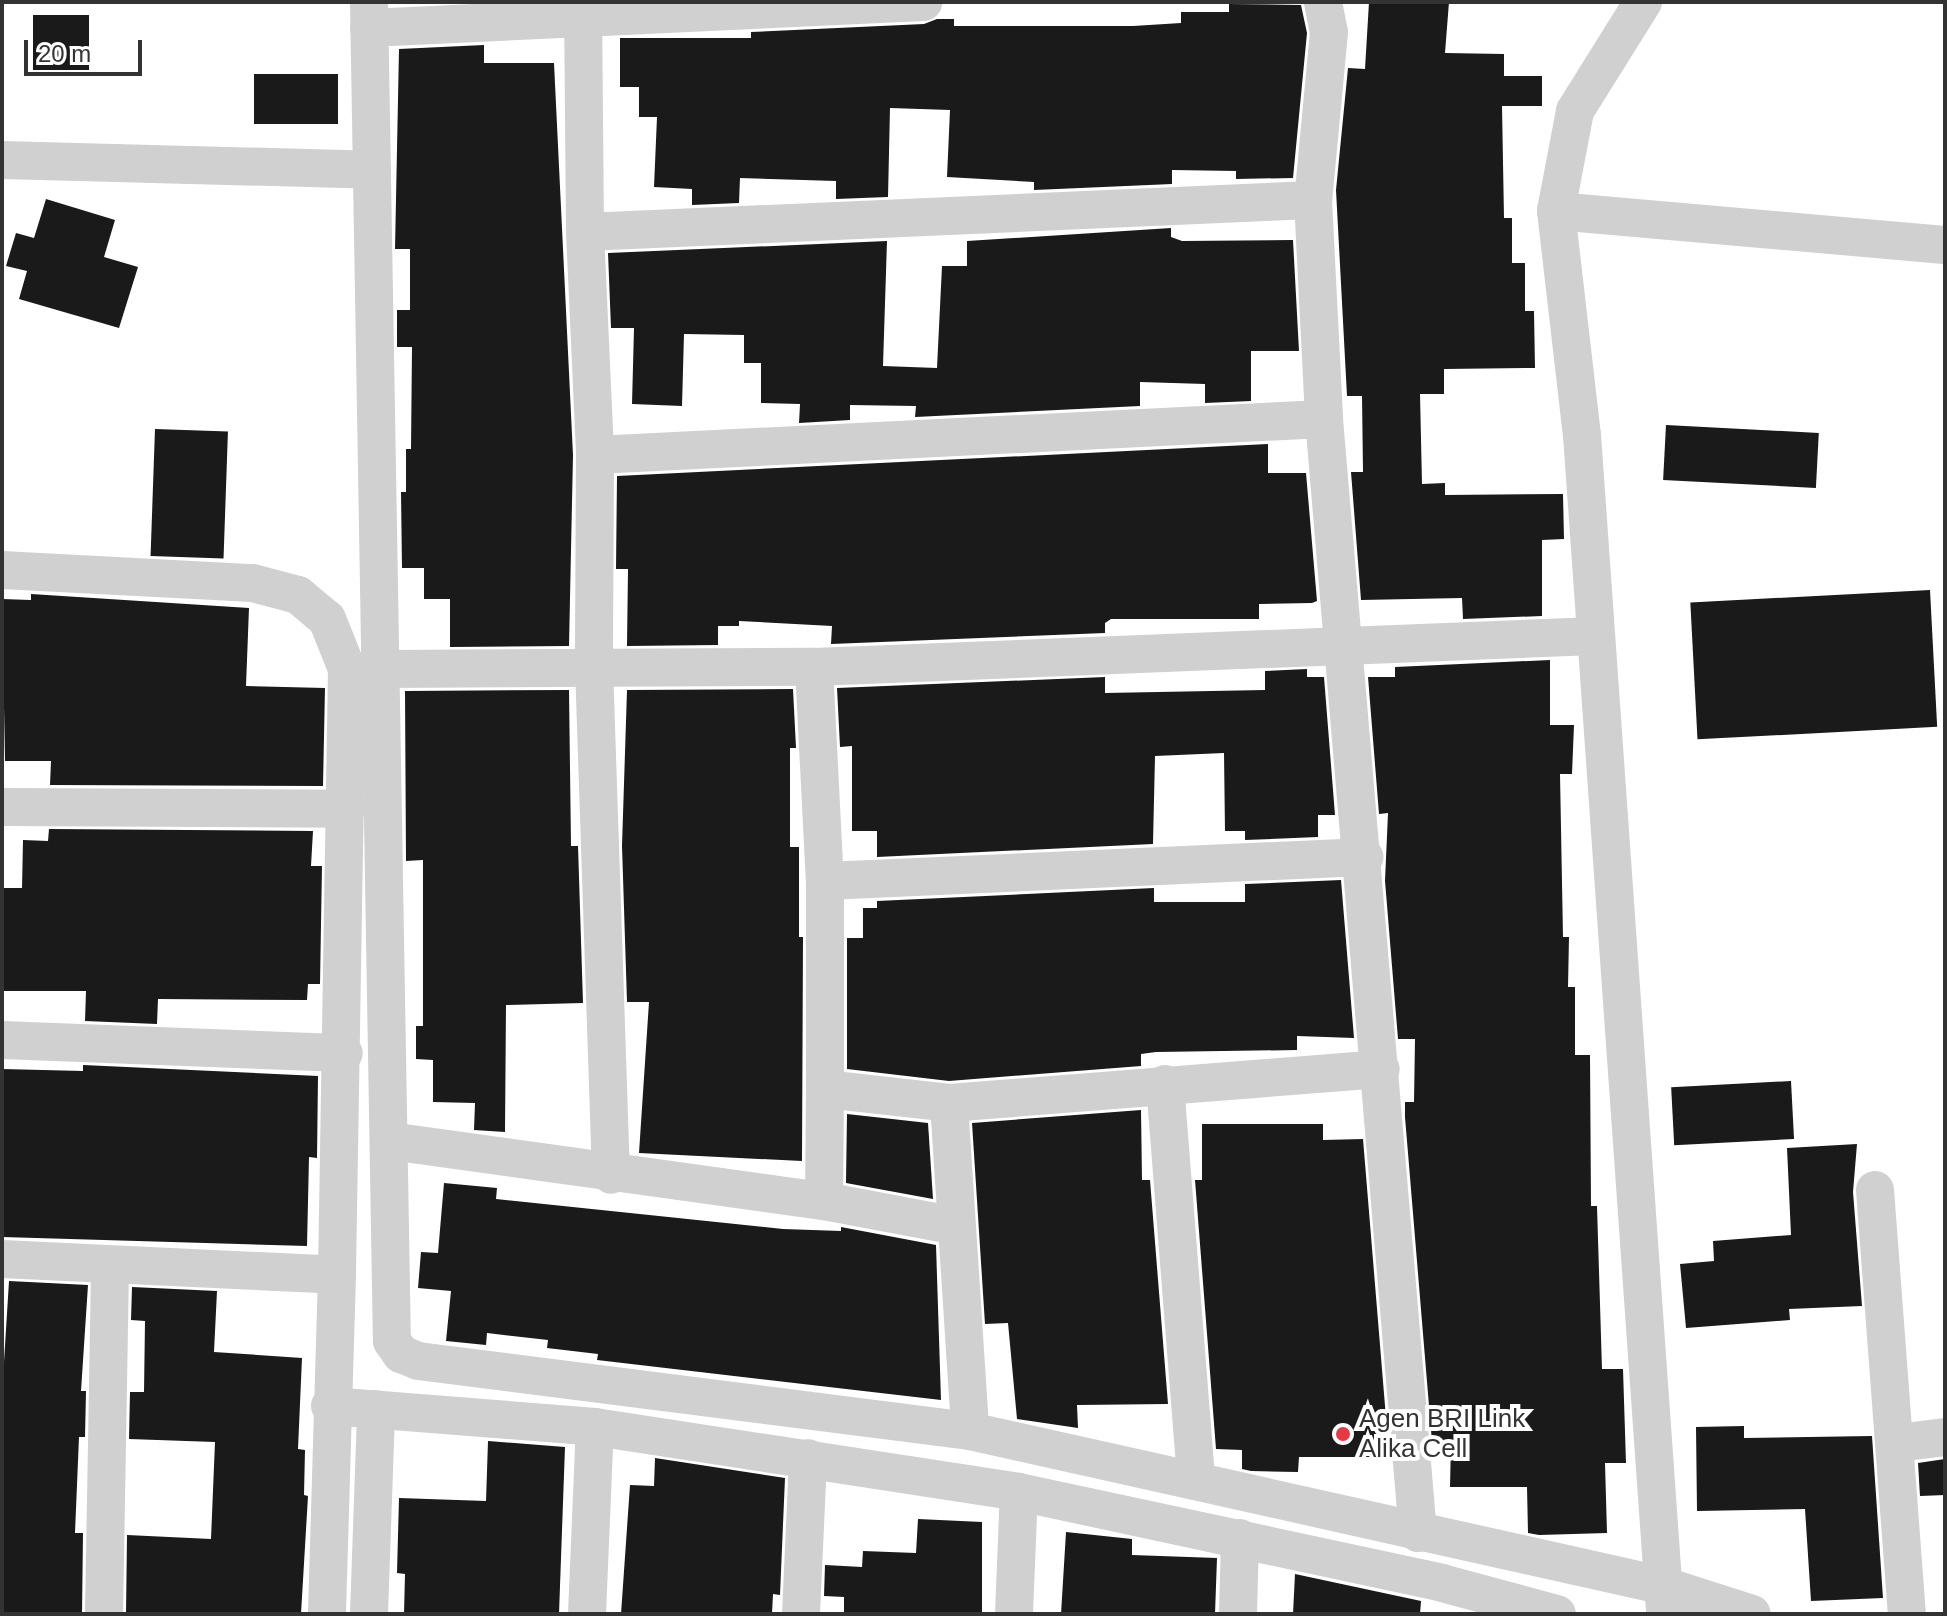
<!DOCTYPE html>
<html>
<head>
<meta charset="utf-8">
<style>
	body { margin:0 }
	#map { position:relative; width:1947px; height:1616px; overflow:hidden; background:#fff; font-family:Helvetica,sans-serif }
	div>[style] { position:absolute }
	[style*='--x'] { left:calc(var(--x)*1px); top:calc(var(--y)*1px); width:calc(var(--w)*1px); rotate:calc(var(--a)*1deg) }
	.building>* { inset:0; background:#1a1a1a; transform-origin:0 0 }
	.street>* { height:38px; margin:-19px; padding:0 19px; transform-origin:19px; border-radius:19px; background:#d0d0d0 }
	.dots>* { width:22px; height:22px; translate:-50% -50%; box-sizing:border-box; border:4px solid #fff; border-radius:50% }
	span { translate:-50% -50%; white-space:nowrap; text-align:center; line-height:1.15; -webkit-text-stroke:8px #fff; paint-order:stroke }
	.poi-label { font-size:26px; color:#333 }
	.left { translate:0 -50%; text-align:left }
	.frame { position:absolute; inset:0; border:4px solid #333; pointer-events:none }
	.scale { position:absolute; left:24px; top:40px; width:118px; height:36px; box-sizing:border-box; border:4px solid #333; border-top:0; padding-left:10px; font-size:24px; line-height:28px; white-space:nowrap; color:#333; -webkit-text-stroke:6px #fff; paint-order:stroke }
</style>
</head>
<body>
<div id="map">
	<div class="building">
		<i style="clip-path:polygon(1369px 2px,1449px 2px,1445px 53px,1504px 54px,1504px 76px,1542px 76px,1542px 106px,1502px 106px,1504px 218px,1512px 218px,1512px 263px,1525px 263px,1525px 311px,1534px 311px,1535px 368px,1444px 369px,1444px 394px,1420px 394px,1422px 484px,1445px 483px,1445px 495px,1563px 494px,1564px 539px,1542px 540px,1542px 616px,1463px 619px,1462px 598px,1361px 600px,1351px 472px,1363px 472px,1362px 396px,1347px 396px,1336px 190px,1348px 68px,1365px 69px)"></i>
		<i style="clip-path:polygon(1229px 4px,1301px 5px,1307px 33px,1293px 178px,1236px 179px,1236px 171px,1172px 170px,1172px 184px,1034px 190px,1034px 182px,947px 177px,950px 110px,890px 108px,888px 197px,836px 199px,836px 181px,740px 178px,739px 203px,692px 205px,692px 189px,654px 187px,657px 117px,639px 117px,639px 87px,620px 87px,620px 38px,751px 38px,751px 32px,924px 24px,937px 19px,954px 19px,954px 26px,1133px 26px,1181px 23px,1181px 12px,1229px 12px)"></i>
		<i style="left:33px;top:15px;width:56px;height:55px"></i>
		<i style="clip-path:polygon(484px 45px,484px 63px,554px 63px,573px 455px,569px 646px,450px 647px,450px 599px,424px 599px,424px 568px,402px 568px,401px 492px,406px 492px,406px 449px,411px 449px,412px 347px,397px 347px,397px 310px,410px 310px,410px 249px,395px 249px,399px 49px)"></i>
		<i style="left:254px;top:74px;width:84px;height:50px"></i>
		<i style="clip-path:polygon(46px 199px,115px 220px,104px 257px,138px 267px,119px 328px,19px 299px,27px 271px,6px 266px,16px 233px,34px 238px)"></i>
		<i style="clip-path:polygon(1171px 228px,1171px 237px,1182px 241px,1293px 240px,1299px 351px,1251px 351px,1251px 401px,1205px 403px,1205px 384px,1140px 382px,1140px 406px,915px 417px,916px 406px,850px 405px,850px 420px,799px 423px,800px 404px,761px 403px,761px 363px,744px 363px,744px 335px,684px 334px,682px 406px,632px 404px,634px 328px,611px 328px,608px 253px,887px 241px,883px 366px,937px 368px,942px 266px,967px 266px,967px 241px)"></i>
		<i style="left:1666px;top:425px;width:153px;height:55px;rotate:3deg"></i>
		<i style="left:155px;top:429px;width:73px;height:127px;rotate:2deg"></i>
		<i style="clip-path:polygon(1268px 444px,1268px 473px,1306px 473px,1317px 601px,1312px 603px,1259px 604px,1259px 619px,1111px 619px,1105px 623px,1105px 633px,831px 644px,832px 626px,739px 621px,739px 626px,718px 626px,718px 645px,627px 646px,628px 569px,616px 569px,617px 476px)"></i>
		<i style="left:1930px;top:590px;width:137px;height:240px;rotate:87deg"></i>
		<i style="clip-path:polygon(31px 594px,249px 608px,246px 686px,325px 688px,323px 786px,50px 785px,51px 761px,5px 761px,2px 599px,31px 600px)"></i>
		<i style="clip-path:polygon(1550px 660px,1550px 725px,1574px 725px,1572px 774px,1560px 774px,1563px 937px,1569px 937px,1568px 987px,1575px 987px,1575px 1055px,1590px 1055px,1591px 1206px,1597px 1206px,1602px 1369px,1623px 1369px,1626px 1463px,1605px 1463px,1607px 1533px,1539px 1535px,1528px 1533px,1527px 1487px,1450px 1487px,1451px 1441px,1432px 1442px,1405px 1117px,1405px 1102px,1414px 1102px,1415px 1039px,1398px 1039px,1385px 881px,1388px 813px,1379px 814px,1368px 677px,1395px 677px,1395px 667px)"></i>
		<i style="clip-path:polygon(1307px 669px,1307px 677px,1324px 677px,1335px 815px,1318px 815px,1318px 837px,1245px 840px,1245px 831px,1225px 831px,1224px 753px,1155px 756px,1153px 844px,877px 857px,877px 831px,852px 831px,852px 746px,840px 747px,837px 688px,1105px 677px,1105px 693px,1265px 690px,1265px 671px)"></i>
		<i style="clip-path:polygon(793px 689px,796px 748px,790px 748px,790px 847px,799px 847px,799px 937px,803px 937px,802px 1161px,639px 1153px,649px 1002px,627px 1002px,622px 846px,627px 690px)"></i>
		<i style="clip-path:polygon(569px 690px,571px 846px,578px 846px,583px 1003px,506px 1005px,505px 1132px,474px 1130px,475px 1103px,433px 1102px,433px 1060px,416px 1059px,416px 1026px,423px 1026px,423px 860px,406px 861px,405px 691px)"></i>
		<i style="clip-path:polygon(49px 829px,313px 831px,311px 866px,322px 866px,320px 984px,308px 984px,307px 1000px,158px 999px,157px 1024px,85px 1021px,86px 991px,2px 991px,2px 888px,22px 888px,23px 840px,48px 841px)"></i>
		<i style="clip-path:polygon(1341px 880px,1354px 1038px,1297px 1036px,1297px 1050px,1156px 1052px,1141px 1054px,1141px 1066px,949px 1081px,847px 1069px,847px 938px,863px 938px,863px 908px,877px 908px,877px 901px,1154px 888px,1154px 902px,1245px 902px,1245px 884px)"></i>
		<i style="clip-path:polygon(83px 1065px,318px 1076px,317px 1158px,309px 1157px,307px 1246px,2px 1237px,2px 1069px,83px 1071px)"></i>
		<i style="left:1791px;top:1081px;width:58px;height:120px;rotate:87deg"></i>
		<i style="clip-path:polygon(1141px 1110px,1142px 1180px,1150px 1180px,1168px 1404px,1077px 1405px,1078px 1428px,1017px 1419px,1008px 1323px,985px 1324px,972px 1123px)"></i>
		<i style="clip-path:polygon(847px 1114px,928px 1123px,933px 1199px,846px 1183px)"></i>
		<i style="clip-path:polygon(1202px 1124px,1323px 1124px,1323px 1140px,1363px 1139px,1388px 1442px,1377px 1443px,1377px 1457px,1299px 1457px,1298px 1472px,1251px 1471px,1242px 1469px,1242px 1450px,1216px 1449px,1195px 1180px,1202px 1180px)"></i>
		<i style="clip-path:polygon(1857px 1144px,1853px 1192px,1862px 1306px,1789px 1309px,1790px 1320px,1686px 1328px,1680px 1264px,1714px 1261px,1713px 1241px,1791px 1235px,1787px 1148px)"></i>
		<i style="clip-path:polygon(444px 1183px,497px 1188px,496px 1199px,783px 1229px,841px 1231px,841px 1227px,936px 1245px,941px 1400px,597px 1360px,598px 1354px,547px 1348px,548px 1340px,487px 1333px,486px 1345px,446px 1341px,451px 1291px,418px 1288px,421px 1252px,438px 1253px)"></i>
		<i style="clip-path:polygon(9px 1281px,88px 1285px,81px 1391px,86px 1391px,85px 1437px,79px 1437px,75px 1533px,83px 1533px,82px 1614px,2px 1614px,2px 1394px)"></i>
		<i style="clip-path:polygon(132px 1287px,217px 1291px,214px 1352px,302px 1358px,298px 1449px,305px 1450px,304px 1495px,308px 1496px,301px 1614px,126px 1614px,127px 1535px,211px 1539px,215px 1442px,129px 1439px,130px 1392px,144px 1392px,145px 1321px,131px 1320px)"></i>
		<i style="clip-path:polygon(1744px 1426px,1744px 1438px,1872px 1436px,1883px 1598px,1811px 1601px,1805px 1509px,1697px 1511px,1696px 1427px)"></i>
		<i style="clip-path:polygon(488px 1441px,565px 1447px,559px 1614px,404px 1614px,405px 1574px,397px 1573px,399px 1498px,486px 1501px)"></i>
		<i style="clip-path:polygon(655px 1458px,785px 1478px,780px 1595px,773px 1594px,772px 1614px,621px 1614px,630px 1485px,654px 1486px)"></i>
		<i style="clip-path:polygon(1945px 1459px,1945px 1495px,1920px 1496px,1918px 1463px)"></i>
		<i style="clip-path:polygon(918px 1519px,982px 1522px,982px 1614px,844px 1614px,844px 1597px,824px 1596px,825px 1565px,862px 1567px,863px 1551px,916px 1553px)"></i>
		<i style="clip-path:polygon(1066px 1532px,1132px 1539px,1132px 1555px,1217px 1558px,1215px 1614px,1061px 1614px)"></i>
		<i style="clip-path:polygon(1295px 1574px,1421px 1601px,1420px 1614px,1293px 1614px)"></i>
	</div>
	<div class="street">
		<i style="--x:369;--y:2;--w:1339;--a:89.02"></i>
		<i style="--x:392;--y:1341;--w:16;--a:55"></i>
		<i style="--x:401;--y:1354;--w:18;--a:22"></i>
		<i style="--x:418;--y:1361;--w:556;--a:7.23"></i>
		<i style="--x:970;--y:1431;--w:712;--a:12.57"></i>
		<i style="--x:1665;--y:1586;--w:91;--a:17.8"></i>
		<i style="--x:583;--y:2;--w:230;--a:89.5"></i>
		<i style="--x:585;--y:232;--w:223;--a:87.4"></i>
		<i style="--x:595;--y:455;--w:211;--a:90.3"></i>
		<i style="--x:594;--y:666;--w:509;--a:88.09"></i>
		<i style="--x:1323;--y:2;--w:31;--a:79"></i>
		<i style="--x:1329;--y:32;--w:169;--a:95.4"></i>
		<i style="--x:1313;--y:200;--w:219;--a:87.1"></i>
		<i style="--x:1324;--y:419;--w:1118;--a:85.18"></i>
		<i style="--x:1643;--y:2;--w:128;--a:122"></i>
		<i style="--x:1575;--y:111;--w:102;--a:100.8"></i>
		<i style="--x:1556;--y:211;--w:226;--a:83.4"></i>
		<i style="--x:1582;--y:435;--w:1179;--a:85.96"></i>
		<i style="--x:369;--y:28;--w:555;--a:-2.69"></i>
		<i style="--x:2;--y:160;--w:370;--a:1.5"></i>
		<i style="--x:1556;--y:211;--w:390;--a:5"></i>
		<i style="--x:585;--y:232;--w:729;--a:-2.52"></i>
		<i style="--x:595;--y:455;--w:730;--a:-2.83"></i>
		<i style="--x:2;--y:570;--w:251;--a:3"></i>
		<i style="--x:253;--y:583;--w:47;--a:14.9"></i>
		<i style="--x:298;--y:595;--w:38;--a:40"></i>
		<i style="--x:327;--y:619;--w:54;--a:68.2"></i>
		<i style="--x:347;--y:669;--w:606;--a:90.95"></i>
		<i style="--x:814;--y:667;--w:214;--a:87.1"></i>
		<i style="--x:825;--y:881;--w:208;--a:90"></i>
		<i style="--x:383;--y:669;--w:431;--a:-0.3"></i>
		<i style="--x:814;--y:667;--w:782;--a:-2.27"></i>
		<i style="--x:2;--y:807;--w:344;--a:0.3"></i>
		<i style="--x:825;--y:881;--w:540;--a:-2.55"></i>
		<i style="--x:2;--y:1040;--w:342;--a:2.2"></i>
		<i style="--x:1165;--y:1084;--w:396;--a:85.5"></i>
		<i style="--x:949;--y:1103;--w:329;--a:86.3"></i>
		<i style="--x:390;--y:1141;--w:438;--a:7.9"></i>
		<i style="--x:824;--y:1201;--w:112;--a:-89.5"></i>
		<i style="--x:825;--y:1089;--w:125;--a:6.4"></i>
		<i style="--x:949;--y:1103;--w:433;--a:-4.5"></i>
		<i style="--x:1875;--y:1190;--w:425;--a:85.7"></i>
		<i style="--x:824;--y:1201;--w:134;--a:10.7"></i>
		<i style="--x:2;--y:1259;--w:335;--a:2.7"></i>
		<i style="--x:337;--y:1275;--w:339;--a:91.7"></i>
		<i style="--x:330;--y:1406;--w:266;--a:4.5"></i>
		<i style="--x:595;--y:1427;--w:429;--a:8.7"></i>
		<i style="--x:1019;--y:1492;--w:433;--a:12.1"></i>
		<i style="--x:1442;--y:1583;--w:119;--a:15.1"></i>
		<i style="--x:1897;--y:1443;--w:48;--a:-7.1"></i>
		<i style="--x:104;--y:1614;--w:347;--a:-89"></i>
		<i style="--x:369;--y:1614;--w:205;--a:-88"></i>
		<i style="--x:587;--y:1614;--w:187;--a:-87.6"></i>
		<i style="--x:801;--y:1614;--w:156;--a:-87.4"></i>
		<i style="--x:1014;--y:1614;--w:122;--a:-87.7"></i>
		<i style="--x:1238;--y:1614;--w:76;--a:-88.5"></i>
	</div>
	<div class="dots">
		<i style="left:1343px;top:1434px;background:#e63946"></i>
	</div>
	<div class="poi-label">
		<span class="left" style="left:1359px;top:1434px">Agen BRI Link<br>Alika Cell</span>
	</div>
	<div class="frame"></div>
	<div class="scale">20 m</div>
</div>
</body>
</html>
